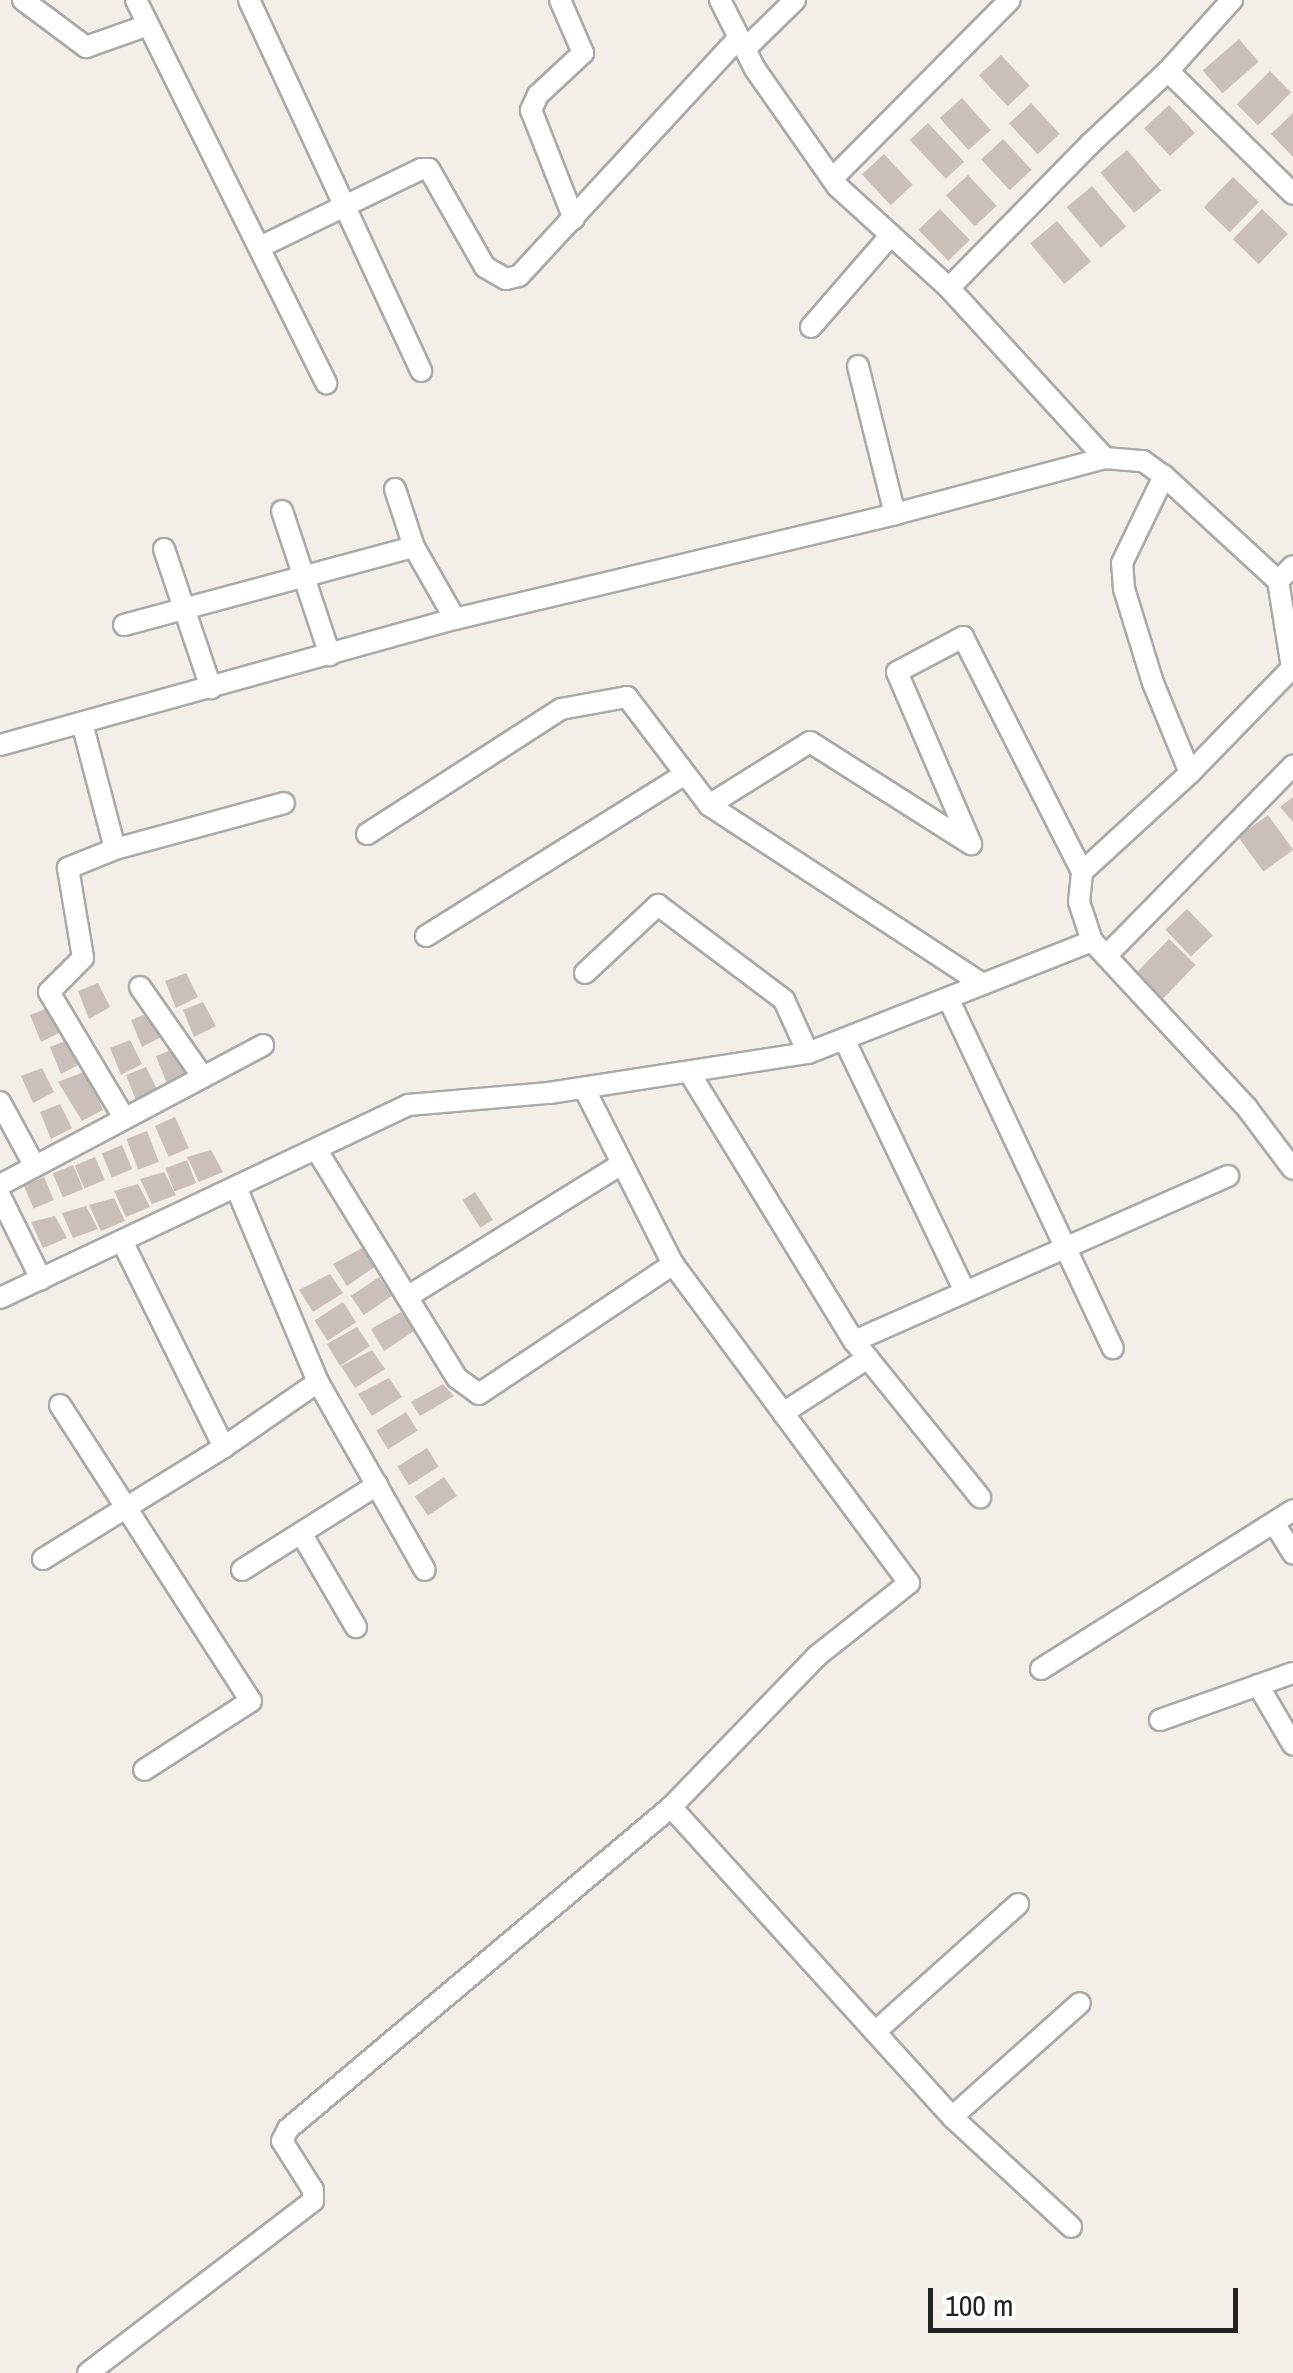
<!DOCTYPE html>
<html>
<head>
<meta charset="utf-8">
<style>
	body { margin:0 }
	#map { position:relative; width:1293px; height:2373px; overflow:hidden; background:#f3eee8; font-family:"Archivo Narrow",sans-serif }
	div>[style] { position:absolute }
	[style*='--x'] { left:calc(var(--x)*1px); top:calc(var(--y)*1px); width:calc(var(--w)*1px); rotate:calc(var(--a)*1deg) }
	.building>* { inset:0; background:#cbbfba; transform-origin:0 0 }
	.roads { filter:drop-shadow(2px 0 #a9a9a9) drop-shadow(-2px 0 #a9a9a9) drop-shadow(0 2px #a9a9a9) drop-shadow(0 -2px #a9a9a9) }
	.street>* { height:20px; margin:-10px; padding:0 10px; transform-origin:10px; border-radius:10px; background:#fff }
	span { translate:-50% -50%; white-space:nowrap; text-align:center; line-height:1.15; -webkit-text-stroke:8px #fff; paint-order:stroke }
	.scale { position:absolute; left:928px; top:2288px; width:310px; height:45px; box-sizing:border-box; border:5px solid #222; border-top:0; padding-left:12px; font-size:30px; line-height:35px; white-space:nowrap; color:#222; -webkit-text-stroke:8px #fff; paint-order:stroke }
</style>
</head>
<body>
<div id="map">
	<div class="building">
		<i style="left:1239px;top:39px;width:30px;height:48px;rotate:49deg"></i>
		<i style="left:1001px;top:55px;width:42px;height:30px;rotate:47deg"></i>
		<i style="left:1270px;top:71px;width:30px;height:47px;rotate:45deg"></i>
		<i style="left:962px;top:98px;width:43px;height:30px;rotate:48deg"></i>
		<i style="left:1031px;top:103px;width:42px;height:30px;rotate:47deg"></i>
		<i style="left:1169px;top:105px;width:38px;height:34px;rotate:47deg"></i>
		<i style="clip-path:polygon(1293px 113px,1293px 157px,1271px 134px)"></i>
		<i style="left:928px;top:123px;width:53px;height:25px;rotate:47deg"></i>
		<i style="left:1003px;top:139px;width:42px;height:30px;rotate:47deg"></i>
		<i style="left:1127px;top:150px;width:53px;height:35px;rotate:50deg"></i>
		<i style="left:884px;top:154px;width:42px;height:30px;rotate:47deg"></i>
		<i style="left:968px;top:175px;width:42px;height:30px;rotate:47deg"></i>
		<i style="left:1233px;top:177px;width:36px;height:42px;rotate:44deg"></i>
		<i style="left:1092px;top:186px;width:53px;height:33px;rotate:50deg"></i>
		<i style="left:940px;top:209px;width:43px;height:30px;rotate:46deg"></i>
		<i style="left:1262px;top:209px;width:36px;height:42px;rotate:44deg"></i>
		<i style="left:1057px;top:221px;width:53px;height:35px;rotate:50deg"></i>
		<i style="clip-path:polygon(1293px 797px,1293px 822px,1280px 807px)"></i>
		<i style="left:1268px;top:815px;width:43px;height:37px;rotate:54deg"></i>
		<i style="left:1187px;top:909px;width:37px;height:30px;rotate:46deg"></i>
		<i style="left:1169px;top:939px;width:37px;height:49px;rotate:44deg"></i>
		<i style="clip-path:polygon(186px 973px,198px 997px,176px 1008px,165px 981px)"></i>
		<i style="clip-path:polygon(98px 983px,110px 1007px,89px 1019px,78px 991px)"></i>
		<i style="clip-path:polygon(203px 1002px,216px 1026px,194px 1037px,183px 1010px)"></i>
		<i style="clip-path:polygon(50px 1007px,63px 1031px,41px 1042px,30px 1015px)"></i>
		<i style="clip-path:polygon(151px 1012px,163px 1036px,142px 1047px,131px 1020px)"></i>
		<i style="clip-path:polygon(70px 1039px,82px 1063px,61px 1074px,50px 1047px)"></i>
		<i style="clip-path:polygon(130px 1040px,142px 1064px,121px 1075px,110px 1048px)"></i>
		<i style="clip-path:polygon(176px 1048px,188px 1072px,167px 1084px,156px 1056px)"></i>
		<i style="clip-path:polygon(146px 1067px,158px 1091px,137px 1103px,126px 1075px)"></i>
		<i style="clip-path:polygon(42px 1068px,54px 1092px,33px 1103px,21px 1076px)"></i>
		<i style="clip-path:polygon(86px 1071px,103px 1110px,82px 1121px,58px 1082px)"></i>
		<i style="clip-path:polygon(60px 1104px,72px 1128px,51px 1139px,40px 1112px)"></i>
		<i style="left:175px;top:1117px;width:34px;height:22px;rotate:66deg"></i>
		<i style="left:147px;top:1131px;width:33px;height:22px;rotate:69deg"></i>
		<i style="left:122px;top:1145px;width:26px;height:22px;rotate:67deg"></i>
		<i style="clip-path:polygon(211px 1150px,223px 1172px,199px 1182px,187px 1157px)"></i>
		<i style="left:95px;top:1157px;width:25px;height:22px;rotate:67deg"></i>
		<i style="left:187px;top:1160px;width:25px;height:23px;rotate:69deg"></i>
		<i style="left:73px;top:1165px;width:26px;height:22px;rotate:67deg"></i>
		<i style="clip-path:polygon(164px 1172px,176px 1195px,152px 1204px,140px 1179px)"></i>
		<i style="left:44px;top:1177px;width:25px;height:22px;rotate:67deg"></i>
		<i style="clip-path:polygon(138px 1184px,150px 1207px,126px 1217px,114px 1191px)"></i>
		<i style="left:475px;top:1192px;width:33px;height:15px;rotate:57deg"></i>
		<i style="clip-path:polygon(114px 1198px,125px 1221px,101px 1231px,89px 1205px)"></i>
		<i style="clip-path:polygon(86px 1206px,98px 1229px,73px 1238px,62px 1213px)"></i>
		<i style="clip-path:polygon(55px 1216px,67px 1238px,43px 1248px,31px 1222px)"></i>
		<i style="clip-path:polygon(364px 1247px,376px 1266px,347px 1286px,333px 1264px)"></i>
		<i style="clip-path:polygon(330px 1274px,343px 1293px,313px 1312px,299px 1290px)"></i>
		<i style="left:379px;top:1277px;width:23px;height:34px;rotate:56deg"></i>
		<i style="left:343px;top:1302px;width:24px;height:34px;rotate:57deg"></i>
		<i style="clip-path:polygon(401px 1312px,414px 1331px,384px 1351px,371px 1329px)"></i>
		<i style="clip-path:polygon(357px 1327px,370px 1346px,340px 1366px,327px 1344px)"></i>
		<i style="clip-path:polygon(372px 1350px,385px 1369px,355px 1388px,341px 1366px)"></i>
		<i style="clip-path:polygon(389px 1378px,402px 1397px,372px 1416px,358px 1394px)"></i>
		<i style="clip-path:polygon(443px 1384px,454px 1396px,420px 1416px,411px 1402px)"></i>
		<i style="left:406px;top:1412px;width:22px;height:35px;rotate:58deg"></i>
		<i style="left:427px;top:1448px;width:22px;height:35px;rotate:58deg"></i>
		<i style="left:444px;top:1477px;width:23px;height:35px;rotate:56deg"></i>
	</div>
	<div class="roads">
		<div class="street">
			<i style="--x:23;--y:0;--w:79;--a:36.7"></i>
			<i style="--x:86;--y:47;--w:66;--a:-19.5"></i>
			<i style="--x:136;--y:0;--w:428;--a:63.6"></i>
			<i style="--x:249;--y:0;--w:409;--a:65.1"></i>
			<i style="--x:560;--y:0;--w:58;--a:66.5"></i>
			<i style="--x:583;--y:53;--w:62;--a:137"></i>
			<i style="--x:538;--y:95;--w:17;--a:115"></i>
			<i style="--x:531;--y:110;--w:117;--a:68.5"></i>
			<i style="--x:720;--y:0;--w:77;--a:63.1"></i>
			<i style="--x:755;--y:69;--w:143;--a:55"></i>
			<i style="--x:837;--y:186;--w:151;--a:42.3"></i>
			<i style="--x:949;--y:288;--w:202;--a:-45.6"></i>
			<i style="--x:1090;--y:144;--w:107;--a:-43.1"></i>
			<i style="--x:1168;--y:71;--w:96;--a:-48"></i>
			<i style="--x:745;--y:49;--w:70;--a:-44.4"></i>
			<i style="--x:1168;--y:71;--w:175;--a:44.5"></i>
			<i style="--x:832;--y:179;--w:252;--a:-45.2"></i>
			<i style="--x:260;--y:247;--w:179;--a:-25.8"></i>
			<i style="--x:421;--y:169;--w:8;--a:0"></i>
			<i style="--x:429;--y:169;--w:113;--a:60.3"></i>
			<i style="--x:485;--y:267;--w:24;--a:30"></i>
			<i style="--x:506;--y:279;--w:13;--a:-13"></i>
			<i style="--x:519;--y:276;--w:324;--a:-47.3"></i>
			<i style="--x:949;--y:288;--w:231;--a:47.5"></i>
			<i style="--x:811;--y:327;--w:122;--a:-49"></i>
			<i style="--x:858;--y:366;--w:153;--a:76"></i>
			<i style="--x:395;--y:489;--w:61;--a:71.9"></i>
			<i style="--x:414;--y:547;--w:83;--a:60.3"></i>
			<i style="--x:282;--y:511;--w:152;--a:71.6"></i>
			<i style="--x:164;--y:549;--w:147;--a:71.3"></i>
			<i style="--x:124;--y:625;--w:300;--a:-15.1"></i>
			<i style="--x:82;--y:723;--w:130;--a:75.3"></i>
			<i style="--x:115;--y:849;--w:51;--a:158"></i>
			<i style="--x:68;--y:868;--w:91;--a:80.5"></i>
			<i style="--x:83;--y:958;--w:48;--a:135"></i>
			<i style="--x:49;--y:992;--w:144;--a:59.2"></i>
			<i style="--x:0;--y:745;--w:472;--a:-15.5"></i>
			<i style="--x:455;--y:619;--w:452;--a:-13.4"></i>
			<i style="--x:895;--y:514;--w:217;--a:-14.9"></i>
			<i style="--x:1105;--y:458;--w:38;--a:5"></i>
			<i style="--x:1143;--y:461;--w:26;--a:36"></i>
			<i style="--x:1164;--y:476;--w:155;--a:42.6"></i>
			<i style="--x:1190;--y:773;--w:146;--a:-45.8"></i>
			<i style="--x:1292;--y:668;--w:88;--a:-99.1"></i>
			<i style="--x:1278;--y:581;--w:21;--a:-45"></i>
			<i style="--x:709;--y:805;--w:119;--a:-32"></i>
			<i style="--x:810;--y:742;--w:191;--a:32.4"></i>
			<i style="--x:971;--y:844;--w:187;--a:-113.3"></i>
			<i style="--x:897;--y:672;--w:75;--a:-27.9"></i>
			<i style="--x:963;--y:637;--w:263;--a:63.1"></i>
			<i style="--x:367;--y:834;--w:231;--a:-32.8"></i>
			<i style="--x:561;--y:709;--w:67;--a:-10.3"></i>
			<i style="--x:627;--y:697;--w:136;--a:52.8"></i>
			<i style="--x:709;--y:805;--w:327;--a:33.2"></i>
			<i style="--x:115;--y:849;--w:175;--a:-15.2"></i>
			<i style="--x:426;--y:936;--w:305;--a:-32"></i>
			<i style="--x:1092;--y:941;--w:41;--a:-108.4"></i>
			<i style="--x:1079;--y:902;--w:30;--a:-84"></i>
			<i style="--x:1082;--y:872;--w:147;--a:-42.5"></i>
			<i style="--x:1190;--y:773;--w:97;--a:-112.3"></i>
			<i style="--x:1153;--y:683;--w:98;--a:-107.1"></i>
			<i style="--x:1124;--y:589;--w:26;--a:-94"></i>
			<i style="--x:1122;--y:563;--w:97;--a:-64.2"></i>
			<i style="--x:1106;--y:956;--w:267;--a:-45.5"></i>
			<i style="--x:585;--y:973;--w:100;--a:-43"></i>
			<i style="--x:658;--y:905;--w:158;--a:37"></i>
			<i style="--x:784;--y:1000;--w:58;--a:65.6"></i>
			<i style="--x:140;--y:987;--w:108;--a:55.1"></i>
			<i style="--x:948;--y:998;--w:387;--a:64.8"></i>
			<i style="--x:844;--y:1039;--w:280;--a:64.4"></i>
			<i style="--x:689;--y:1072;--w:316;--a:58.5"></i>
			<i style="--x:854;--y:1341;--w:201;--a:51.1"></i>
			<i style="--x:584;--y:1088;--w:197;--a:63.2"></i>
			<i style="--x:673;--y:1264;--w:397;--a:53.5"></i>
			<i style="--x:909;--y:1583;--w:117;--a:141.6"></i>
			<i style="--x:817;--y:1656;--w:210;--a:134"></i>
			<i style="--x:671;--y:1807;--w:418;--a:47.8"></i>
			<i style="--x:952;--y:2117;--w:162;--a:42.7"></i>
			<i style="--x:0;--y:1102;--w:72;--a:61.6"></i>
			<i style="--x:316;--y:1149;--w:269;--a:58.4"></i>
			<i style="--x:457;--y:1378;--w:27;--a:36"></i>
			<i style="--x:479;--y:1394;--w:234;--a:-33.8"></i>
			<i style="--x:0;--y:1185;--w:298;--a:-28"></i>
			<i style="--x:236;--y:1187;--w:212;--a:67.2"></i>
			<i style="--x:318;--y:1382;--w:216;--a:60.4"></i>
			<i style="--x:0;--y:1196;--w:93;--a:63.7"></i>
			<i style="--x:122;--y:1241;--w:230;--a:63.7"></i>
			<i style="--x:407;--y:1297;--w:251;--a:-31.8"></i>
			<i style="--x:0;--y:1298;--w:451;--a:-25.3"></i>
			<i style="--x:408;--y:1105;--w:142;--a:-4.9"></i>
			<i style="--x:549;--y:1093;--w:262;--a:-8.8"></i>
			<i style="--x:808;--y:1053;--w:305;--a:-21.5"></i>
			<i style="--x:1092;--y:941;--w:228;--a:47.1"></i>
			<i style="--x:1247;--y:1108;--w:76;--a:53"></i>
			<i style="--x:854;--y:1341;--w:409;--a:-23.8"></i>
			<i style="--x:60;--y:1405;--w:352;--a:57.2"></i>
			<i style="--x:251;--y:1701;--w:127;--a:147.2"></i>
			<i style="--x:783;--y:1413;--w:101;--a:-32.9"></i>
			<i style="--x:1274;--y:1523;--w:36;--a:58"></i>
			<i style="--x:301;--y:1533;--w:109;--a:59.7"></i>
			<i style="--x:43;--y:1559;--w:213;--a:-31.7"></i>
			<i style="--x:224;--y:1447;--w:114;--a:-34.7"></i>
			<i style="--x:242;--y:1570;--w:160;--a:-32.2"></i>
			<i style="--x:1041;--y:1669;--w:298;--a:-32.2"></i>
			<i style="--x:1258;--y:1685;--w:69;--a:59.7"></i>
			<i style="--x:1160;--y:1720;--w:141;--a:-19.5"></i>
			<i style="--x:875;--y:2032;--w:192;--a:-41.8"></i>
			<i style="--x:952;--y:2117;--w:171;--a:-41.7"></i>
			<i style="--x:88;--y:2373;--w:283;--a:-37.4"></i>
			<i style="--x:313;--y:2201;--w:11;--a:-90"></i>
			<i style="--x:313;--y:2190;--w:58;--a:-122.3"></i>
			<i style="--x:282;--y:2141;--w:13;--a:-63"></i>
			<i style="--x:288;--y:2129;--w:500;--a:-40.05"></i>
		</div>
	</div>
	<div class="scale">100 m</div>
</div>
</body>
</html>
